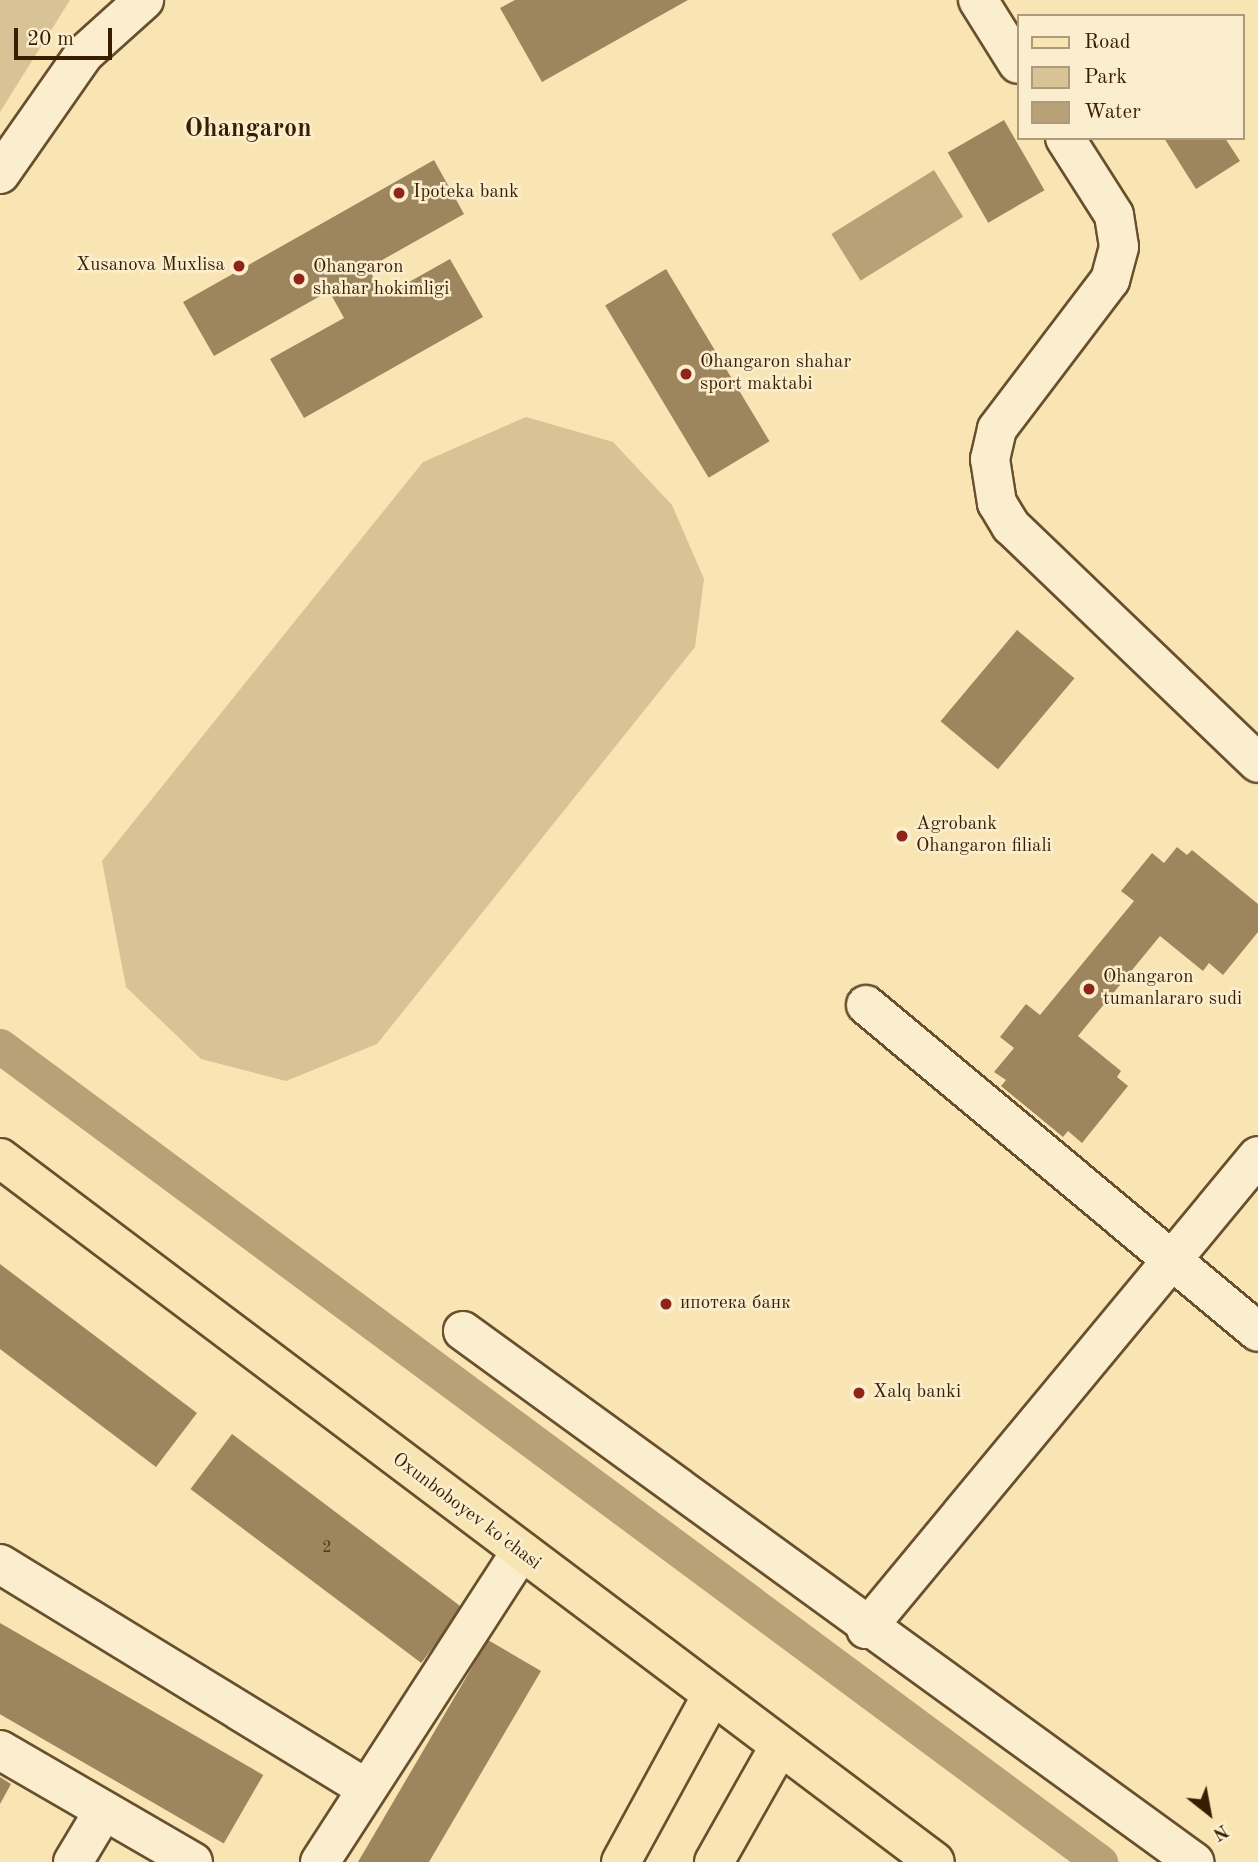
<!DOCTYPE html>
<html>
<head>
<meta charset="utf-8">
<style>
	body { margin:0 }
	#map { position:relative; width:1258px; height:1862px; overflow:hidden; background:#f9e5b4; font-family:"Old Standard TT",serif }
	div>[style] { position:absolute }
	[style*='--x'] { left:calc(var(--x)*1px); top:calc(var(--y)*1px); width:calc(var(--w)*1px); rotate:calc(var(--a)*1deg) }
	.green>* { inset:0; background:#d8c396 }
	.water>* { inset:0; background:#b8a177; transform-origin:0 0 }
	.canal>* { height:35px; margin:-17.5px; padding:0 17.5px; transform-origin:17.5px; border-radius:17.5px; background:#b8a177 }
	.building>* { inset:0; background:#9d855e; transform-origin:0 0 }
	.roads { filter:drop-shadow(2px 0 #694f2e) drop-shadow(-2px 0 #694f2e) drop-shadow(0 2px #694f2e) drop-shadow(0 -2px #694f2e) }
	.minor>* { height:38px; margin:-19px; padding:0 19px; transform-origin:19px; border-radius:19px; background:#fbeece }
	.major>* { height:38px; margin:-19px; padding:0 19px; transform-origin:19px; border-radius:19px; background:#f9e5b4 }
	.dots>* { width:19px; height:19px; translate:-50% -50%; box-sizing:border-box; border:4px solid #fbeece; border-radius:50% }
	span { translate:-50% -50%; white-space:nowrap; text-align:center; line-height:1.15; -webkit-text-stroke:5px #fbeece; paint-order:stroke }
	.number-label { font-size:16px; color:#523718 }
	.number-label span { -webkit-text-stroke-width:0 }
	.poi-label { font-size:19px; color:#391d01 }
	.left { translate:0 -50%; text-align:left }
	.right { translate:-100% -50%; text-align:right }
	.street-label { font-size:19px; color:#391d01 }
	.district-label { font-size:26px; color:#391d01; font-weight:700 }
	.legend { position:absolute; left:1017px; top:14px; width:228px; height:126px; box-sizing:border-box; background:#fbeece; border:2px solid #ad9a7c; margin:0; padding:9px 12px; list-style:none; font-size:21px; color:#391d01 }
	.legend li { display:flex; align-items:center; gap:14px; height:35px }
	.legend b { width:35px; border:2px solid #ad9a7c }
	.north { position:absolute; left:1174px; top:1778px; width:70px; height:70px; -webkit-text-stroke:5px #fbeece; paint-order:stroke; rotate:149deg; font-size:19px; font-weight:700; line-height:28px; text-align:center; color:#391d01 }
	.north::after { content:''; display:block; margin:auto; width:24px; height:32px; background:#391d01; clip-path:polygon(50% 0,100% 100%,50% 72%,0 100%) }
	.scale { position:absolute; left:14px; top:28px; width:98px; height:32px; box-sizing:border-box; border:4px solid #391d01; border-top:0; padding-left:9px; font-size:21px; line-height:24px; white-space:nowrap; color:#391d01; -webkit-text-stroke:5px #fbeece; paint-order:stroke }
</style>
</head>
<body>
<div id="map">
	<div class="green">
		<i style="clip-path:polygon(0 0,70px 0,0 112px)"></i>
		<i style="clip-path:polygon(526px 417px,613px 442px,672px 505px,704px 579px,695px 647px,377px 1044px,286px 1081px,201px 1059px,126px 987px,102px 861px,423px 462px)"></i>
	</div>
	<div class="water">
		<i style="left:934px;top:170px;width:55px;height:121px;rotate:58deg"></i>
	</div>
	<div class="canal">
		<i style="--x:0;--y:1046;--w:1370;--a:36.57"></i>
	</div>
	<div class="building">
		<i style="clip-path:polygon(515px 0,688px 0,542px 82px,500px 8px)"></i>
		<i style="left:1004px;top:120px;width:81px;height:65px;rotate:60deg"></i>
		<i style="clip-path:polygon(1164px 138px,1225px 138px,1240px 161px,1196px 189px)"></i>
		<i style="clip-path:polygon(434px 160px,464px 214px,368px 268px,384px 296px,450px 259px,483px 317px,304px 418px,270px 359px,344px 318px,329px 291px,214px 356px,183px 302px)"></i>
		<i style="left:666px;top:269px;width:201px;height:71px;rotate:59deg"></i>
		<i style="left:1017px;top:630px;width:75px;height:119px;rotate:40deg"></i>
		<i style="clip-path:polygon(1177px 847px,1187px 855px,1192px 850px,1258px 904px,1258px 932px,1223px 975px,1209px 963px,1203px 971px,1160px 936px,1078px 1036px,1121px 1071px,1117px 1077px,1128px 1086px,1082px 1143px,1068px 1131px,1063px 1137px,1001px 1086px,1006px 1080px,994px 1072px,1014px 1048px,1000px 1037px,1026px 1004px,1040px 1015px,1134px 901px,1121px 891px,1152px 853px,1164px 863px)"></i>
		<i style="clip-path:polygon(0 1264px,197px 1413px,156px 1467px,0 1349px)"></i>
		<i style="left:232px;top:1434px;width:289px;height:69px;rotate:37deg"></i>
		<i style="left:0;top:1623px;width:304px;height:79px;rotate:30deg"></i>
		<i style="clip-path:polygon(488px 1640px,541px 1671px,429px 1862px,358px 1862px)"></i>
		<i style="clip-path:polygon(0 1777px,11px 1784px,0 1804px)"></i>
	</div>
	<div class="roads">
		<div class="minor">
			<i style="--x:978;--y:0;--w:75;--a:58"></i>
			<i style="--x:1065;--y:138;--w:91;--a:57.5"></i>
			<i style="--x:1114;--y:215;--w:32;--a:81"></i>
			<i style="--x:1119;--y:247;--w:34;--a:105"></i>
			<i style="--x:1110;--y:280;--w:187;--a:127.2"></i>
			<i style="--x:997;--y:429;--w:31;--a:103"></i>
			<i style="--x:990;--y:459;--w:45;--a:81"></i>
			<i style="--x:997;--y:503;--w:27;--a:59"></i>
			<i style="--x:1011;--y:526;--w:342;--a:43.8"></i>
			<i style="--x:0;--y:174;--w:146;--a:-55"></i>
			<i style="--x:84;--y:54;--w:81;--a:-42"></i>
			<i style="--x:866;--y:1005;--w:510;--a:39.83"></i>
			<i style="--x:463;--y:1331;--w:904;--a:35.99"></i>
			<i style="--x:0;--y:1564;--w:430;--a:31.5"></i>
			<i style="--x:866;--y:1629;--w:614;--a:-50.35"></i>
			<i style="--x:0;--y:1750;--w:223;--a:30.1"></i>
			<i style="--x:73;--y:1862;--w:58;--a:-59"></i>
			<i style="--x:320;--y:1862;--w:368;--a:-57.1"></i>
		</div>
		<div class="major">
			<i style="--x:0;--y:1158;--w:1170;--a:36.98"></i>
			<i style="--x:621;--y:1862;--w:190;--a:-61.4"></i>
			<i style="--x:714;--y:1862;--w:132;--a:-60.5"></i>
		</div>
	</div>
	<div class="dots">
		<i style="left:399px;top:193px;background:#8f2418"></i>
		<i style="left:239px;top:266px;background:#8f2418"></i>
		<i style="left:299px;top:279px;background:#8f2418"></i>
		<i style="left:686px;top:374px;background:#8f2418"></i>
		<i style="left:902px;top:836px;background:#8f2418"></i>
		<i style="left:1089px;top:989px;background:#8f2418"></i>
		<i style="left:666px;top:1304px;background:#8f2418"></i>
		<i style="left:859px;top:1393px;background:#8f2418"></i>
	</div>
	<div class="number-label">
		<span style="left:327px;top:1548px">2</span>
	</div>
	<div class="poi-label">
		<span class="left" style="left:413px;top:193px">Ipoteka bank</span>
		<span class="right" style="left:225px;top:266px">Xusanova Muxlisa</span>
		<span class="left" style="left:313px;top:279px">Ohangaron<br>shahar hokimligi</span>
		<span class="left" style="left:700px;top:374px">Ohangaron shahar<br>sport maktabi</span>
		<span class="left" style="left:916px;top:836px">Agrobank<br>Ohangaron filiali</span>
		<span class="left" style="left:1103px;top:989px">Ohangaron<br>tumanlararo sudi</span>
		<span class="left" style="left:680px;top:1304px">ипотека банк</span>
		<span class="left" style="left:873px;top:1393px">Xalq banki</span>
	</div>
	<div class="street-label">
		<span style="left:466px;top:1512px;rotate:37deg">Oxunboboyev ko'chasi</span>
	</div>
	<div class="district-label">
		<span style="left:248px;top:130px">Ohangaron</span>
	</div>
	<ul class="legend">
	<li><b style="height:9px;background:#f9e5b4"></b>Road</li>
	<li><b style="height:19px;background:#d8c396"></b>Park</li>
	<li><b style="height:19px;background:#b8a177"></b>Water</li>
	</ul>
	<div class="north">N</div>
	<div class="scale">20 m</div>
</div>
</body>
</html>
